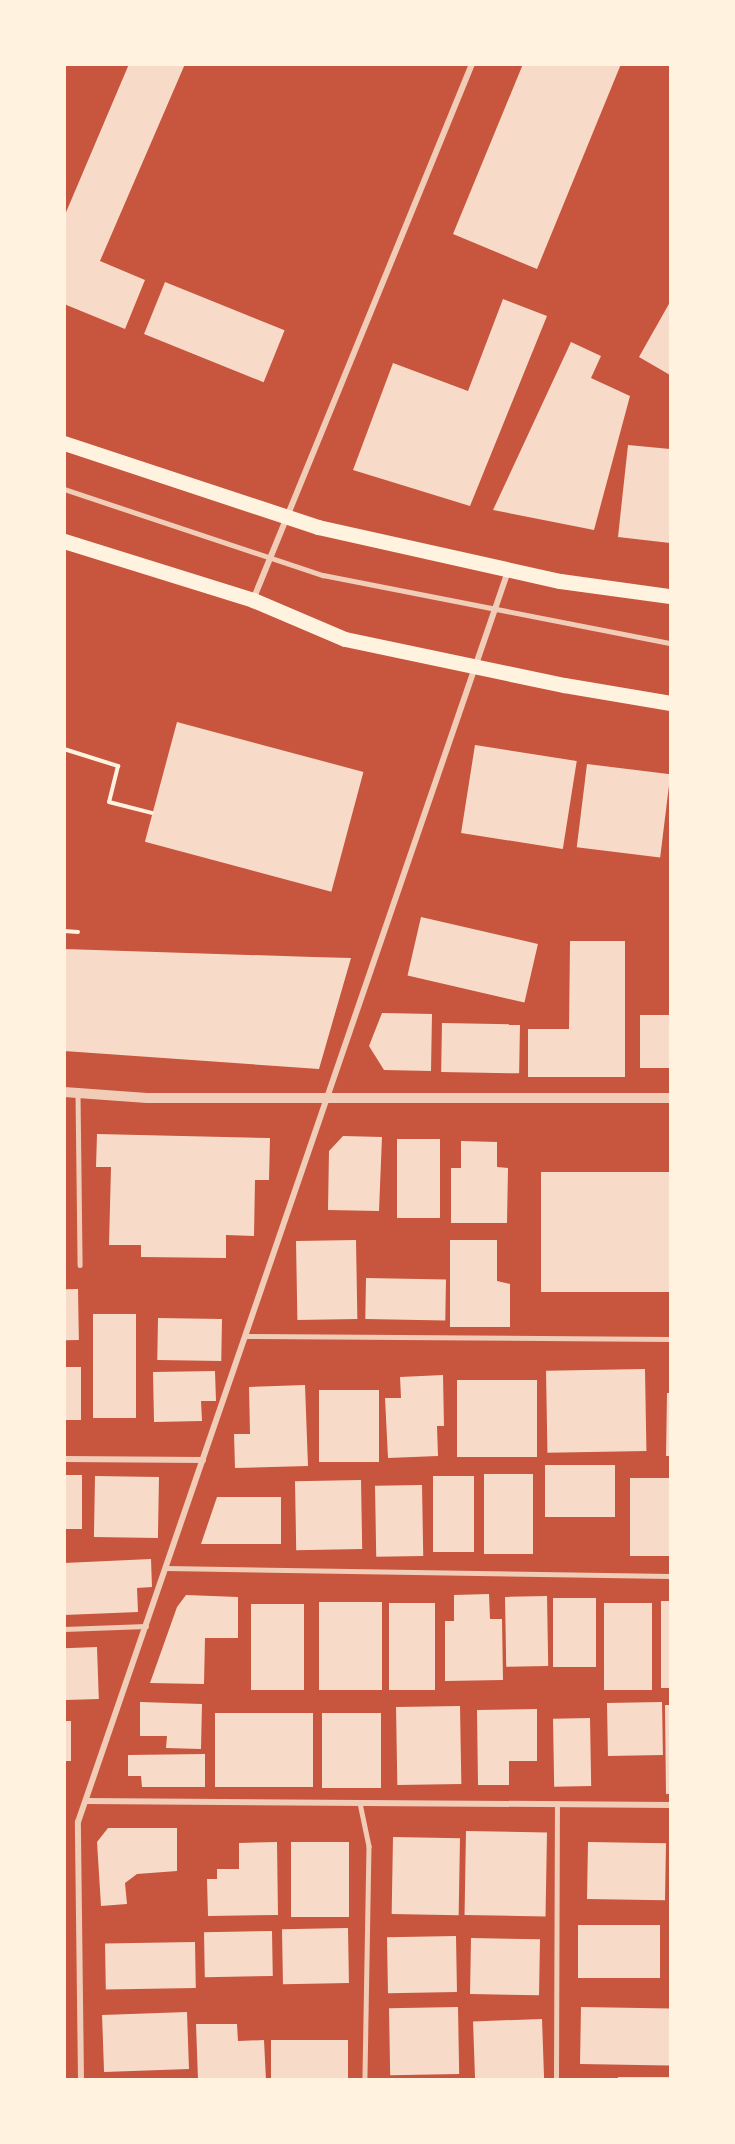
<!DOCTYPE html>
<html>
<head>
<meta charset="utf-8">
<style>
	body { margin:0 }
	#map { position:relative; width:735px; height:2144px; overflow:hidden; background:#c8553d; font-family:"Alegreya Sans",sans-serif }
	div>[style] { position:absolute }
	[style*='--x'] { left:calc(var(--x)*1px); top:calc(var(--y)*1px); width:calc(var(--w)*1px); rotate:calc(var(--a)*1deg) }
	.building>* { inset:0; background:#f7dbc8; transform-origin:0 0 }
	.path>* { height:4px; margin:-2px; padding:0 2px; transform-origin:2px; border-radius:2px; background:#fff3e0 }
	.service>* { height:4.5px; margin:-2.25px; padding:0 2.25px; transform-origin:2.25px; border-radius:2.25px; background:#f1ccb7 }
	.minor>* { height:6px; margin:-3px; padding:0 3px; transform-origin:3px; border-radius:3px; background:#f1ccb7 }
	.tertiary>* { height:10px; margin:-5px; padding:0 5px; transform-origin:5px; border-radius:5px; background:#f1ccb7 }
	.primary>* { height:15px; margin:-7.5px; padding:0 7.5px; transform-origin:7.5px; border-radius:7.5px; background:#fff3e0 }
	span { translate:-50% -50%; white-space:nowrap; text-align:center; line-height:1.15; -webkit-text-stroke:6px #fff3e0; paint-order:stroke }
	.frame { position:absolute; inset:0; border:66px solid #fff3e0; pointer-events:none }
</style>
</head>
<body>
<div id="map">
	<div class="building">
		<i style="clip-path:polygon(129px 64px,185px 64px,100px 261px,145px 280px,125px 329px,64px 304px,64px 217px)"></i>
		<i style="clip-path:polygon(523px 64px,621px 64px,537px 269px,453px 234px)"></i>
		<i style="left:165px;top:282px;width:129px;height:56px;rotate:22deg"></i>
		<i style="clip-path:polygon(503px 299px,547px 316px,470px 506px,353px 470px,393px 363px,468px 391px)"></i>
		<i style="clip-path:polygon(670px 302px,670px 375px,639px 357px)"></i>
		<i style="clip-path:polygon(571px 342px,601px 356px,591px 378px,630px 396px,594px 530px,493px 510px)"></i>
		<i style="clip-path:polygon(628px 445px,670px 449px,670px 543px,618px 537px)"></i>
		<i style="left:177px;top:722px;width:193px;height:124px;rotate:15deg"></i>
		<i style="left:475px;top:745px;width:103px;height:89px;rotate:9deg"></i>
		<i style="left:587px;top:764px;width:84px;height:84px;rotate:7deg"></i>
		<i style="left:421px;top:917px;width:120px;height:60px;rotate:13deg"></i>
		<i style="clip-path:polygon(570px 941px,625px 941px,625px 1077px,528px 1077px,528px 1029px,569px 1029px)"></i>
		<i style="clip-path:polygon(64px 949px,313px 957px,351px 958px,319px 1069px,64px 1051px)"></i>
		<i style="clip-path:polygon(382px 1013px,432px 1014px,431px 1071px,384px 1070px,369px 1046px)"></i>
		<i style="left:670px;top:1015px;width:53px;height:30px;rotate:90deg"></i>
		<i style="left:442px;top:1023px;width:78px;height:49px;rotate:1deg"></i>
		<i style="clip-path:polygon(97px 1134px,270px 1138px,269px 1180px,255px 1180px,254px 1236px,226px 1235px,226px 1258px,141px 1257px,141px 1245px,109px 1245px,111px 1167px,96px 1167px)"></i>
		<i style="clip-path:polygon(343px 1136px,382px 1137px,379px 1211px,328px 1210px,329px 1151px)"></i>
		<i style="left:397px;top:1139px;width:43px;height:79px"></i>
		<i style="clip-path:polygon(461px 1141px,497px 1142px,497px 1167px,508px 1168px,507px 1223px,451px 1223px,451px 1168px,461px 1168px)"></i>
		<i style="left:670px;top:1172px;width:120px;height:129px;rotate:90deg"></i>
		<i style="left:356px;top:1240px;width:79px;height:60px;rotate:89deg"></i>
		<i style="clip-path:polygon(450px 1240px,497px 1240px,497px 1281px,510px 1284px,510px 1327px,450px 1327px)"></i>
		<i style="left:366px;top:1278px;width:80px;height:41px;rotate:1deg"></i>
		<i style="left:78px;top:1289px;width:51px;height:14px;rotate:89deg"></i>
		<i style="left:93px;top:1314px;width:43px;height:104px"></i>
		<i style="left:158px;top:1318px;width:64px;height:42px;rotate:1deg"></i>
		<i style="left:64px;top:1367px;width:17px;height:53px"></i>
		<i style="left:645px;top:1369px;width:82px;height:99px;rotate:89deg"></i>
		<i style="clip-path:polygon(215px 1371px,216px 1401px,201px 1401px,202px 1421px,154px 1422px,153px 1372px)"></i>
		<i style="clip-path:polygon(443px 1375px,444px 1426px,437px 1426px,438px 1456px,388px 1458px,385px 1398px,401px 1398px,400px 1377px)"></i>
		<i style="left:537px;top:1380px;width:77px;height:80px;rotate:90deg"></i>
		<i style="clip-path:polygon(305px 1385px,308px 1466px,235px 1468px,234px 1434px,250px 1434px,249px 1387px)"></i>
		<i style="left:319px;top:1390px;width:60px;height:72px"></i>
		<i style="clip-path:polygon(667px 1393px,670px 1393px,670px 1456px,666px 1456px)"></i>
		<i style="left:545px;top:1465px;width:70px;height:52px"></i>
		<i style="left:484px;top:1474px;width:49px;height:80px"></i>
		<i style="left:64px;top:1475px;width:18px;height:54px"></i>
		<i style="left:95px;top:1476px;width:64px;height:61px;rotate:1deg"></i>
		<i style="left:433px;top:1476px;width:41px;height:76px"></i>
		<i style="left:670px;top:1478px;width:78px;height:40px;rotate:90deg"></i>
		<i style="left:361px;top:1480px;width:69px;height:66px;rotate:89deg"></i>
		<i style="left:422px;top:1485px;width:71px;height:47px;rotate:89deg"></i>
		<i style="clip-path:polygon(217px 1497px,281px 1497px,281px 1544px,201px 1544px)"></i>
		<i style="clip-path:polygon(151px 1559px,152px 1587px,137px 1588px,138px 1612px,64px 1615px,64px 1563px)"></i>
		<i style="clip-path:polygon(489px 1594px,490px 1619px,502px 1619px,503px 1680px,445px 1681px,445px 1621px,454px 1621px,454px 1595px)"></i>
		<i style="clip-path:polygon(186px 1595px,238px 1597px,238px 1638px,205px 1638px,204px 1684px,150px 1683px,177px 1607px)"></i>
		<i style="left:547px;top:1596px;width:70px;height:42px;rotate:89deg"></i>
		<i style="left:553px;top:1598px;width:43px;height:69px"></i>
		<i style="left:661px;top:1601px;width:9px;height:87px"></i>
		<i style="left:319px;top:1602px;width:63px;height:88px"></i>
		<i style="left:435px;top:1603px;width:87px;height:46px;rotate:90deg"></i>
		<i style="left:604px;top:1603px;width:48px;height:87px"></i>
		<i style="left:251px;top:1604px;width:53px;height:86px"></i>
		<i style="left:97px;top:1647px;width:52px;height:33px;rotate:88deg"></i>
		<i style="clip-path:polygon(140px 1702px,202px 1704px,201px 1749px,166px 1748px,167px 1736px,140px 1736px)"></i>
		<i style="left:662px;top:1702px;width:53px;height:55px;rotate:89deg"></i>
		<i style="clip-path:polygon(665px 1705px,670px 1705px,670px 1794px,666px 1794px)"></i>
		<i style="left:460px;top:1706px;width:78px;height:64px;rotate:89deg"></i>
		<i style="clip-path:polygon(537px 1709px,537px 1761px,509px 1761px,509px 1785px,478px 1785px,477px 1710px)"></i>
		<i style="left:215px;top:1713px;width:98px;height:74px"></i>
		<i style="left:381px;top:1713px;width:75px;height:59px;rotate:90deg"></i>
		<i style="left:590px;top:1718px;width:68px;height:37px;rotate:89deg"></i>
		<i style="left:64px;top:1721px;width:7px;height:40px"></i>
		<i style="clip-path:polygon(205px 1754px,205px 1787px,142px 1787px,141px 1776px,128px 1776px,128px 1755px)"></i>
		<i style="clip-path:polygon(108px 1828px,177px 1828px,177px 1871px,137px 1874px,125px 1883px,127px 1904px,101px 1906px,97px 1842px)"></i>
		<i style="left:466px;top:1831px;width:81px;height:84px;rotate:1deg"></i>
		<i style="left:393px;top:1837px;width:67px;height:77px;rotate:1deg"></i>
		<i style="clip-path:polygon(277px 1842px,278px 1915px,208px 1916px,207px 1879px,217px 1879px,217px 1869px,239px 1869px,239px 1843px)"></i>
		<i style="left:291px;top:1842px;width:58px;height:75px"></i>
		<i style="left:588px;top:1842px;width:78px;height:57px;rotate:1deg"></i>
		<i style="left:578px;top:1925px;width:82px;height:53px"></i>
		<i style="left:348px;top:1928px;width:55px;height:66px;rotate:89deg"></i>
		<i style="left:272px;top:1931px;width:45px;height:68px;rotate:89deg"></i>
		<i style="left:456px;top:1936px;width:56px;height:69px;rotate:89deg"></i>
		<i style="left:471px;top:1938px;width:69px;height:56px;rotate:1deg"></i>
		<i style="left:195px;top:1942px;width:46px;height:90px;rotate:89deg"></i>
		<i style="left:458px;top:2007px;width:67px;height:69px;rotate:89deg"></i>
		<i style="left:581px;top:2007px;width:89px;height:57px;rotate:1deg"></i>
		<i style="left:187px;top:2012px;width:57px;height:85px;rotate:88deg"></i>
		<i style="left:542px;top:2019px;width:59px;height:69px;rotate:88deg"></i>
		<i style="clip-path:polygon(196px 2024px,237px 2024px,238px 2041px,264px 2040px,266px 2080px,198px 2080px)"></i>
		<i style="left:348px;top:2040px;width:40px;height:77px;rotate:90deg"></i>
		<i style="left:618px;top:2077px;width:52px;height:3px"></i>
	</div>
	<div class="path">
		<i style="--x:64;--y:749;--w:57;--a:17.5"></i>
		<i style="--x:118;--y:766;--w:37;--a:104"></i>
		<i style="--x:109;--y:802;--w:44;--a:14.3"></i>
		<i style="--x:64;--y:931;--w:14;--a:4"></i>
	</div>
	<div class="service">
		<i style="--x:64;--y:489;--w:273;--a:18.4"></i>
		<i style="--x:323;--y:575;--w:354;--a:11.1"></i>
		<i style="--x:78;--y:1093;--w:172;--a:89.3"></i>
		<i style="--x:245;--y:1336;--w:425;--a:0.4"></i>
		<i style="--x:166;--y:1568;--w:504;--a:0.91"></i>
		<i style="--x:64;--y:1629;--w:82;--a:-2.1"></i>
		<i style="--x:360;--y:1803;--w:44;--a:78.2"></i>
		<i style="--x:369;--y:1846;--w:234;--a:91"></i>
		<i style="--x:556;--y:2080;--w:276;--a:-89.8"></i>
	</div>
	<div class="minor">
		<i style="--x:253;--y:600;--w:579;--a:-67.78"></i>
		<i style="--x:64;--y:1459;--w:139;--a:0.4"></i>
		<i style="--x:87;--y:1801;--w:583;--a:0.39"></i>
		<i style="--x:81;--y:2080;--w:258;--a:-90.7"></i>
		<i style="--x:78;--y:1822;--w:1323;--a:-71.03"></i>
	</div>
	<div class="tertiary">
		<i style="--x:64;--y:1092;--w:83;--a:4.1"></i>
		<i style="--x:147;--y:1098;--w:523;--a:0"></i>
	</div>
	<div class="primary">
		<i style="--x:64;--y:443;--w:268;--a:18.3"></i>
		<i style="--x:318;--y:527;--w:248;--a:12.6"></i>
		<i style="--x:560;--y:581;--w:111;--a:7.8"></i>
		<i style="--x:64;--y:541;--w:198;--a:17.3"></i>
		<i style="--x:253;--y:600;--w:100;--a:23"></i>
		<i style="--x:345;--y:639;--w:224;--a:11.9"></i>
		<i style="--x:564;--y:685;--w:108;--a:9.6"></i>
	</div>
	<div class="frame"></div>
</div>
</body>
</html>
